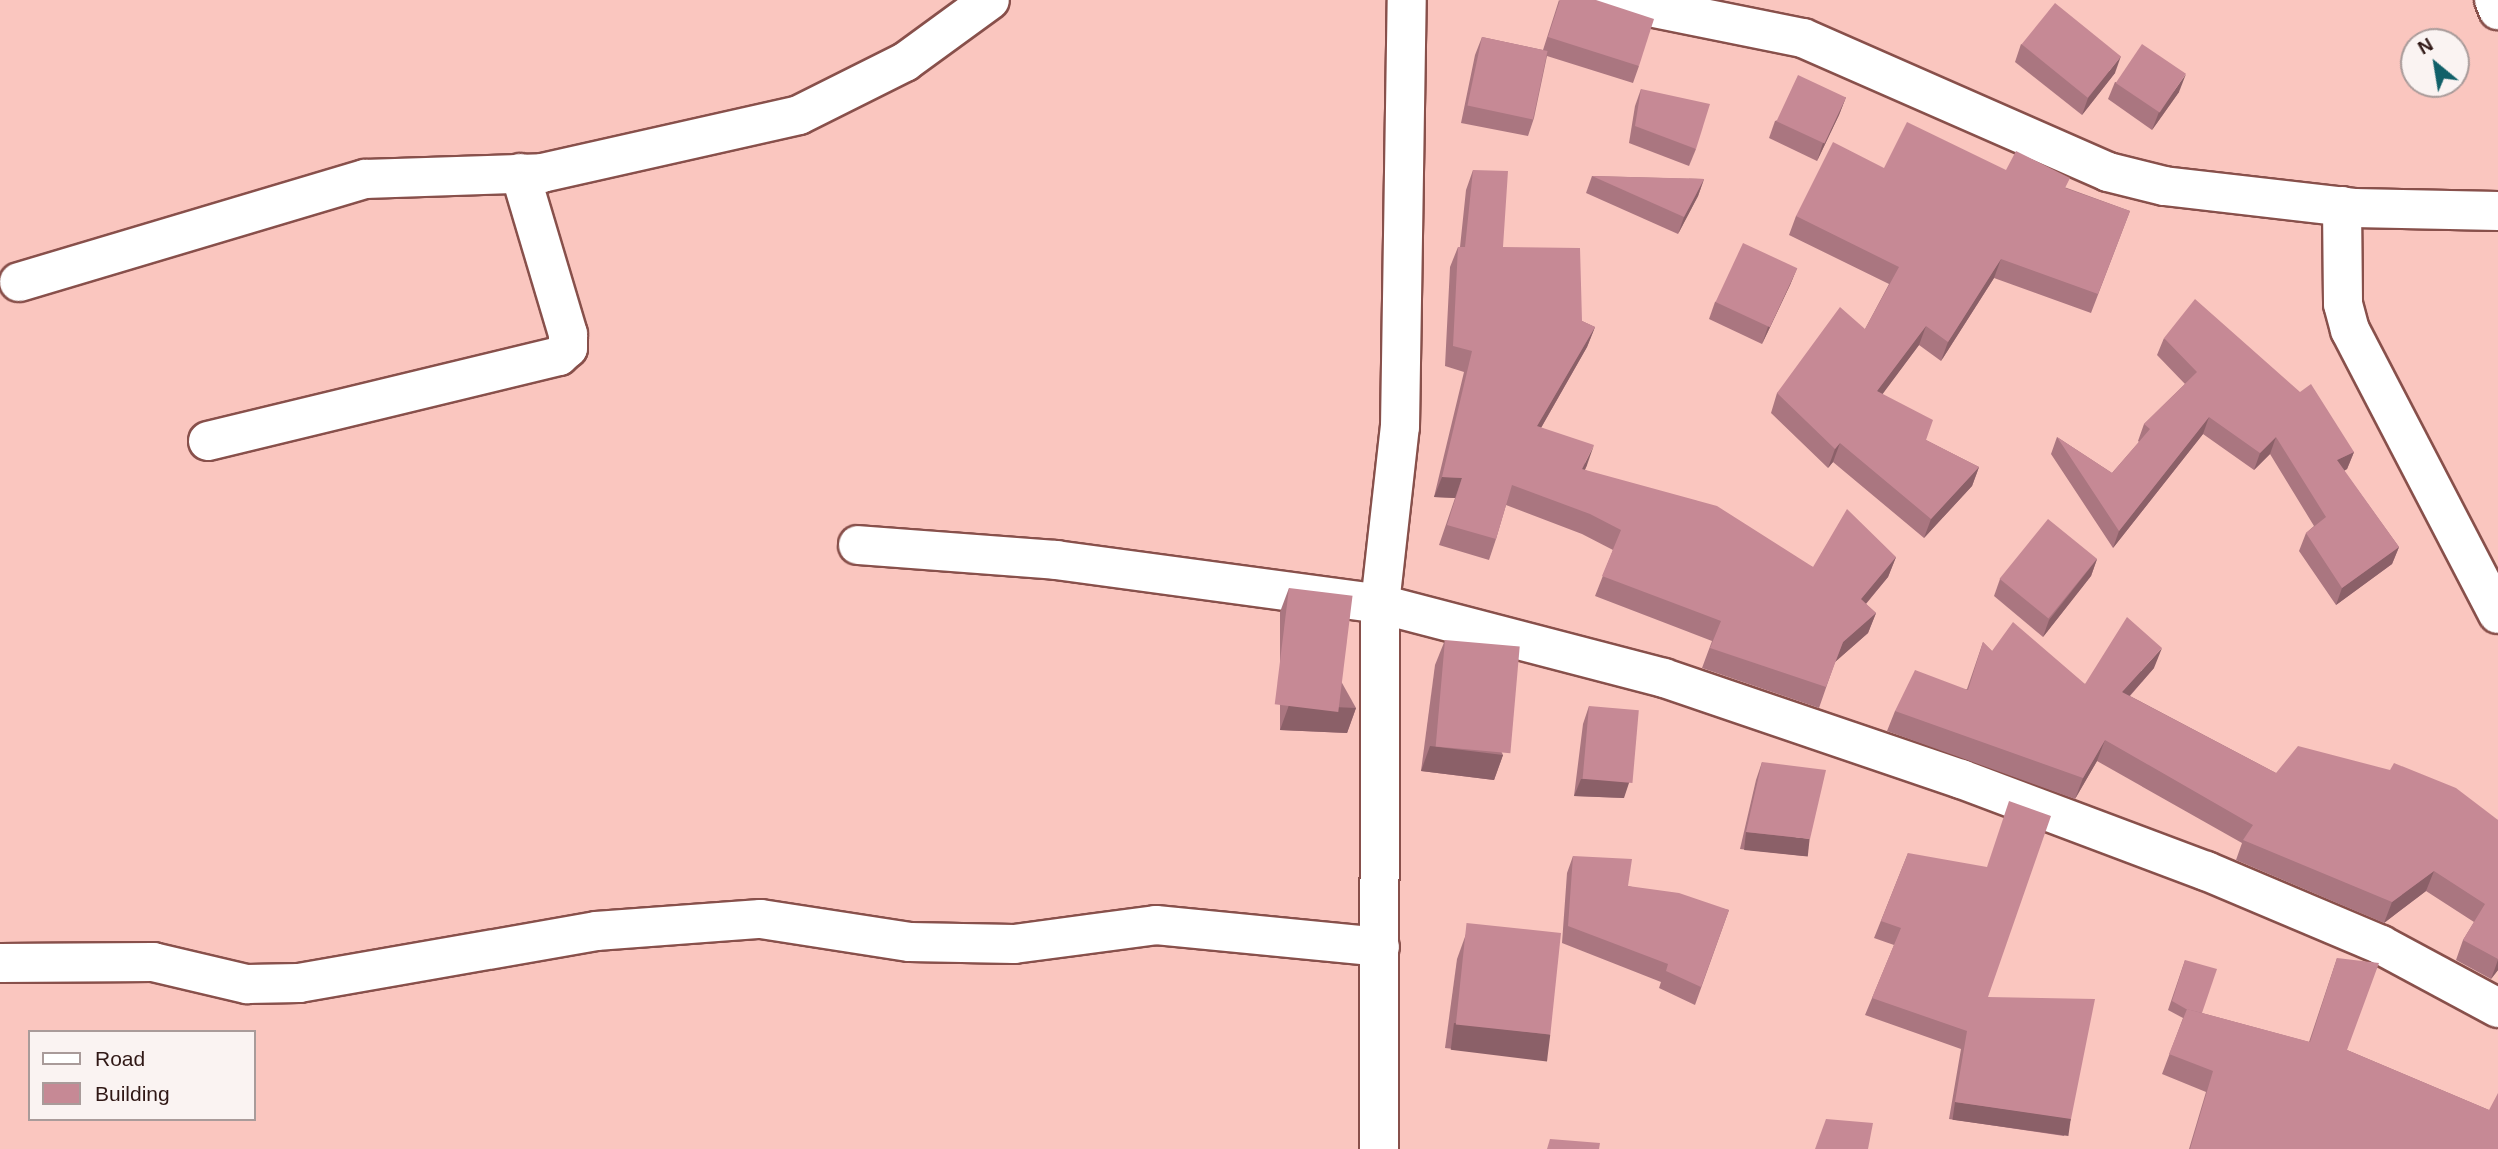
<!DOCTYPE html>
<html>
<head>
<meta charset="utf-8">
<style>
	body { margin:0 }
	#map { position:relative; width:2498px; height:1149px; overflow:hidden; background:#fac6bf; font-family:Arial,sans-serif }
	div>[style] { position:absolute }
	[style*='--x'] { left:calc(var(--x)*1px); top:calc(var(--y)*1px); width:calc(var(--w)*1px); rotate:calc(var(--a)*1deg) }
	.roads { filter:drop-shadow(2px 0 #88504b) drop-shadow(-2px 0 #88504b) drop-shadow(0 2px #88504b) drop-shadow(0 -2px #88504b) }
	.minor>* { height:38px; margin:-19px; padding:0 19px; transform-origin:19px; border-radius:19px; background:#fff }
	.wall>* { inset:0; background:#aa7680 }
	.shaded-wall>* { inset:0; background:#8b6068; transform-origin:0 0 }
	.building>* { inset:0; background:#c68995; transform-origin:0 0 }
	span { translate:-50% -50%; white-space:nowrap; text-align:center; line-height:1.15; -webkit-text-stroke:5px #faf3f2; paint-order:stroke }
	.legend { position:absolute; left:28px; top:1030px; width:228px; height:91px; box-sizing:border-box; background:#faf3f2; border:2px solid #a99b9a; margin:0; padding:9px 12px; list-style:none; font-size:21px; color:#301816 }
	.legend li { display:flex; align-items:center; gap:14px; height:35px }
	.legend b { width:35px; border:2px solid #a99b9a }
	.north { position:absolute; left:2400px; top:28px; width:70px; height:70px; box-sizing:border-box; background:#faf3f2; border:2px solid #a99b9a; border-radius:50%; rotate:330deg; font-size:19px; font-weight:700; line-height:28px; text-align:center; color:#301816 }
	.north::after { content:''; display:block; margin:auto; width:24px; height:32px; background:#116069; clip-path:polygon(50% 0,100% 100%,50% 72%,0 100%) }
</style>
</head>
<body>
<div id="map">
	<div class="roads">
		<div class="minor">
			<i style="--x:1614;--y:0;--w:193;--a:11.4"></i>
			<i style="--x:1803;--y:38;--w:333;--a:23.7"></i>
			<i style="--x:2108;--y:172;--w:58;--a:14"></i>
			<i style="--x:2164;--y:186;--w:191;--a:6.6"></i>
			<i style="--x:2354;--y:208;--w:144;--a:1.2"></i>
			<i style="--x:2494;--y:0;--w:11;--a:68"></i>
			<i style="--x:2342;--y:206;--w:98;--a:89.4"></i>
			<i style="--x:2343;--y:304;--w:27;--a:75"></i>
			<i style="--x:2350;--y:330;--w:320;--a:62.5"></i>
			<i style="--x:19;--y:282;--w:361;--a:-16.6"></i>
			<i style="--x:365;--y:179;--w:177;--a:-1.9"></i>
			<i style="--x:542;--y:173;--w:263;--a:-12.7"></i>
			<i style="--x:799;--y:115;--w:119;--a:-26.6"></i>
			<i style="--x:905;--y:62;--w:105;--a:-36.1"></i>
			<i style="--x:208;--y:441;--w:361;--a:-13.6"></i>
			<i style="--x:559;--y:356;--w:12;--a:-42"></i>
			<i style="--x:568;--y:348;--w:14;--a:-90"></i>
			<i style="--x:568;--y:334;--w:168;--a:-106.6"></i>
			<i style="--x:858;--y:545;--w:199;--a:4.3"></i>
			<i style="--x:1056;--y:560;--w:327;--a:7.7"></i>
			<i style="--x:1380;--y:604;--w:293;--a:14.6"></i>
			<i style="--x:1664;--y:678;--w:314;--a:18.8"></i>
			<i style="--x:1961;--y:779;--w:262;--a:20.6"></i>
			<i style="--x:2206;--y:871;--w:190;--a:22.9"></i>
			<i style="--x:2381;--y:945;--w:133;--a:28.3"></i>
			<i style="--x:0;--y:963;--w:153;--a:-0.4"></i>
			<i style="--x:153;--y:962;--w:97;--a:13.2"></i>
			<i style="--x:247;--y:984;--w:52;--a:-1.1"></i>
			<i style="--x:299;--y:983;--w:302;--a:-9.9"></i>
			<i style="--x:596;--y:931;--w:165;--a:-4.2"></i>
			<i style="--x:761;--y:919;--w:151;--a:8.8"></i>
			<i style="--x:910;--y:942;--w:104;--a:1.1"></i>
			<i style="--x:1014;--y:944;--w:143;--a:-7.6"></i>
			<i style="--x:1156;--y:925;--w:225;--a:5.6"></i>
			<i style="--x:1379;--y:1149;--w:545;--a:-89.89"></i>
			<i style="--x:1380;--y:604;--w:178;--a:-83.6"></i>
			<i style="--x:1400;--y:427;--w:427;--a:-89.1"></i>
		</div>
	</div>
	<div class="wall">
		<i style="clip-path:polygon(1559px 0,1639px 66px,1633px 83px,1547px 56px,1534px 118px,1528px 136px,1461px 123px,1475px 55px,1482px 37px,1543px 50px)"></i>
		<i style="clip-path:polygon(2021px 44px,2115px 73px,2082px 115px,2015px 62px)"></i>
		<i style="clip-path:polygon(2115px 82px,2179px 92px,2152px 130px,2108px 99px)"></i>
		<i style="clip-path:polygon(1641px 89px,1696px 149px,1689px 166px,1629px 143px,1635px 106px)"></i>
		<i style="clip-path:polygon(1846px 97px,1839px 115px,1817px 161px,1769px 138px,1775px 121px)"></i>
		<i style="clip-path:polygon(1884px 168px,2006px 170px,2067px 188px,2130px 211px,2091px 313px,1994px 278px,1941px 361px,1919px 345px,1882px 394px,1926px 440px,1979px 467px,1972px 486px,1924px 538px,1833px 462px,1828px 468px,1771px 413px,1777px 393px,1865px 329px,1889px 284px,1789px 235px,1796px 216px)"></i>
		<i style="clip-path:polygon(1473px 170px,1503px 247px,1582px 321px,1595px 327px,1587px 347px,1541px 428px,1587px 465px,1585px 470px,1813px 567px,1896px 557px,1888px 577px,1866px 604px,1876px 613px,1868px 633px,1835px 662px,1819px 708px,1702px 668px,1712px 641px,1595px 596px,1613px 550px,1582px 534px,1506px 505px,1496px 539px,1489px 560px,1439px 545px,1455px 498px,1434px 497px,1464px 372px,1445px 366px,1450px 267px,1458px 247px,1460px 247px,1466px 190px)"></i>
		<i style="clip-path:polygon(1592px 176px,1704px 179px,1698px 196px,1678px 234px,1586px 193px)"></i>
		<i style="clip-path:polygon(1797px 268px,1790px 285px,1762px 344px,1709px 319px,1715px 302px)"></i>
		<i style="clip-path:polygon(2164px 338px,2354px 452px,2347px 469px,2344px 471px,2399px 547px,2392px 564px,2336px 605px,2299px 551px,2306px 533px,2314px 526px,2270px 454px,2254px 470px,2203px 434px,2113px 548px,2051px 454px,2057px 437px,2112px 473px,2139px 442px,2138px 441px,2144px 424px,2185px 384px,2157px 355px)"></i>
		<i style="clip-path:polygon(2097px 559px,2091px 576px,2043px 637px,1994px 596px,2000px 579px)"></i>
		<i style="clip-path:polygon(1289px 588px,1356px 708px,1347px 733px,1280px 730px,1280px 612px)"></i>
		<i style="clip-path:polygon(1445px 640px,1503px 755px,1494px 780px,1421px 771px,1435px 665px)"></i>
		<i style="clip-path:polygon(1983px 642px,1992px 651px,2085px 684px,2154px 668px,2130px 696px,2276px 773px,2498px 820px,2498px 970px,2491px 979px,2456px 960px,2463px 940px,2474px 922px,2426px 891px,2384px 923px,2236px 860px,2242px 843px,2097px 761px,2075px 799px,1887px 731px,1895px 711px,1967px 689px)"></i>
		<i style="clip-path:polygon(1589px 706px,1624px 798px,1574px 796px,1583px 724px)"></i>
		<i style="clip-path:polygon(1762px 762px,1804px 856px,1740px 849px,1756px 780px)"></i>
		<i style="clip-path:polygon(1908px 853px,1988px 997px,2071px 1119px,2064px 1136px,1949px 1119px,1961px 1049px,1865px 1015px,1894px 945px,1874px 938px)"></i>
		<i style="clip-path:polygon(1573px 856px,1628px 886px,1729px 910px,1695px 1005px,1659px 988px,1661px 982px,1562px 943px,1567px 873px)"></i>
		<i style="clip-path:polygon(1466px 934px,1550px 1034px,1541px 1059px,1445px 1048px,1457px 959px)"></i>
		<i style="clip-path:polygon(2337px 958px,2347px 1050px,2489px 1110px,2498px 1149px,2189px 1149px,2206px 1092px,2162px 1074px,2183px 1018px,2168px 1010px,2185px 960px,2202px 1013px,2309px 1042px)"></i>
	</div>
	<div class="shaded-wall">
		<i style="clip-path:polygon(2121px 56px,2115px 73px,2082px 115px,2088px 98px)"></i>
		<i style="clip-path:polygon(2186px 74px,2179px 92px,2152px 130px,2159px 112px)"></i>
		<i style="clip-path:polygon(1846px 97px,1839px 115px,1817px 161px,1823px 143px)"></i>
		<i style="clip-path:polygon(1704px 179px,1698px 196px,1678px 234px,1684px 217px)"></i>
		<i style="clip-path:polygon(2001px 259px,1994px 278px,1941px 361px,1948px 342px)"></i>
		<i style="clip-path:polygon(1797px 268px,1790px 285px,1762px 344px,1768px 327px)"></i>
		<i style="clip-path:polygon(1926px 326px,1919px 345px,1870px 411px,1877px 391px)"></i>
		<i style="clip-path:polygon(1595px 327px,1587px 347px,1530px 447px,1537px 426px)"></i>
		<i style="clip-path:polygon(2209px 417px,2203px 434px,2113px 548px,2119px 531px)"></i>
		<i style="clip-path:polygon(2276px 437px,2270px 454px,2254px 470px,2260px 453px)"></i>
		<i style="clip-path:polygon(1840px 443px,1833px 462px,1828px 468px,1835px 449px)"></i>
		<i style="clip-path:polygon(1594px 445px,1587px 465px,1575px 490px,1582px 469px)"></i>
		<i style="clip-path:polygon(2354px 452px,2347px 469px,2330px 478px,2337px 460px)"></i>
		<i style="clip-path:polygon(1979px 467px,1972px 486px,1924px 538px,1931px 519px)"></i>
		<i style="clip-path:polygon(1442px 477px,1462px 478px,1455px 498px,1434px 497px)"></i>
		<i style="clip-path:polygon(2399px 547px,2392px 564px,2336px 605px,2342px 588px)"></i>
		<i style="clip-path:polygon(1896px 557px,1888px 577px,1853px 619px,1861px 599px)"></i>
		<i style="clip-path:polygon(2097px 559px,2091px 576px,2043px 637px,2049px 620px)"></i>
		<i style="clip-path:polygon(1876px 613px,1868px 633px,1835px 662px,1843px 642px)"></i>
		<i style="clip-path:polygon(2162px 648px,2154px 668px,2115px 712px,2122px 692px)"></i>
		<i style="clip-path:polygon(1289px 705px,1356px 708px,1347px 733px,1280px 730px)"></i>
		<i style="clip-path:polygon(2105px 740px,2097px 761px,2075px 799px,2083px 778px)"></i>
		<i style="clip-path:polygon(1430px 746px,1503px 755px,1494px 780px,1421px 771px)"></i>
		<i style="clip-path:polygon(1581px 779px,1630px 780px,1624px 798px,1574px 796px)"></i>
		<i style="left:1746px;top:832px;width:64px;height:18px;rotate:6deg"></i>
		<i style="clip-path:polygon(2434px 871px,2426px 891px,2384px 923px,2392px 902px)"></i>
		<i style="clip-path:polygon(2498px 960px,2498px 970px,2491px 979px)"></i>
		<i style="left:1454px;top:1023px;width:97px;height:27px;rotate:7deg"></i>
		<i style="left:1955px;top:1102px;width:117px;height:18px;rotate:8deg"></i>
	</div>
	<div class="building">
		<i style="clip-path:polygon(1560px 0,1596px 0,1654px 19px,1639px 66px,1548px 37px)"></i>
		<i style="left:2055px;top:3px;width:85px;height:53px;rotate:39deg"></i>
		<i style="left:1482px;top:37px;width:67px;height:70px;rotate:12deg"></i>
		<i style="left:2142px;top:44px;width:53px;height:47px;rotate:34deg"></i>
		<i style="left:1798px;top:75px;width:53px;height:51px;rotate:25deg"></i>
		<i style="clip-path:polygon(1641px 89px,1710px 104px,1696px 149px,1635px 126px)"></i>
		<i style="clip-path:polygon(1907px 122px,2006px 170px,2016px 151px,2070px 178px,2065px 188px,2130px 211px,2098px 294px,2001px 259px,1948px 342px,1926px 326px,1877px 391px,1933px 420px,1926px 440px,1979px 467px,1931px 519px,1840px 443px,1835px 449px,1777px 393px,1840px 307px,1865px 329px,1899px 267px,1796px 216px,1833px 142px,1884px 168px)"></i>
		<i style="clip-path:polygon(1473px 170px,1508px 171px,1503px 247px,1580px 248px,1582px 321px,1595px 327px,1537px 426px,1594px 445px,1582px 469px,1717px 506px,1813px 567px,1847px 509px,1896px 557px,1861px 599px,1876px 613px,1843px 642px,1826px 687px,1710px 648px,1721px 621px,1602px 576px,1621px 530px,1590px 514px,1512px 485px,1496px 539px,1447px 525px,1462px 478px,1442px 477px,1472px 351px,1453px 346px,1458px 247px,1465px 247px)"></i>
		<i style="clip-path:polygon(1592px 176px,1704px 179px,1684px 217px)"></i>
		<i style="left:1743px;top:243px;width:60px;height:65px;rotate:25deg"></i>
		<i style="clip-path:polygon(2195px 299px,2300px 392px,2311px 384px,2354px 452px,2337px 460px,2399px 547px,2342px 588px,2306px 533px,2326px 517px,2276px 437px,2260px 453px,2209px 417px,2119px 531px,2057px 437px,2112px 473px,2150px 429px,2144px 424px,2197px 372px,2164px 338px)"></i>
		<i style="left:2048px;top:519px;width:63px;height:77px;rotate:39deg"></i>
		<i style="left:1289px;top:588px;width:64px;height:117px;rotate:7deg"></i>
		<i style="clip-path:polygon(2127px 617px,2162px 648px,2122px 692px,2276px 773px,2298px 746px,2390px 770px,2394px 763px,2456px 788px,2498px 820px,2498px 959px,2463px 940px,2485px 904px,2434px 871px,2392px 902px,2243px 840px,2253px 825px,2105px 740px,2083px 778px,1895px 711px,1915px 670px,1968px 690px,1983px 642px,1992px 651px,2013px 622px,2085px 684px)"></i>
		<i style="left:1445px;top:640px;width:75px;height:107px;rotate:5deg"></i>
		<i style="left:1589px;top:706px;width:50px;height:73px;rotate:5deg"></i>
		<i style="clip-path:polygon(1762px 762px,1826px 770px,1810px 839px,1746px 832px)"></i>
		<i style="clip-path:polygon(2009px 801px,2051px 816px,1988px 997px,2095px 999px,2071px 1119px,1955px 1102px,1967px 1031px,1872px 998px,1901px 928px,1881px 921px,1908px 853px,1987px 867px)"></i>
		<i style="clip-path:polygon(1573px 856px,1632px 859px,1628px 886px,1679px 893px,1729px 910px,1701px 987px,1666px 971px,1668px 964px,1568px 926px)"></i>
		<i style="left:1561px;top:933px;width:102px;height:95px;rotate:96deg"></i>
		<i style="clip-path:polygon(2337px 958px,2379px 963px,2347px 1050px,2489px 1110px,2498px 1093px,2498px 1149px,2190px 1149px,2213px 1071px,2169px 1054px,2187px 1009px,2310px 1042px)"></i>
		<i style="clip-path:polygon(2185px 960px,2217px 969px,2202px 1013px,2186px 1009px,2172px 1001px)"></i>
		<i style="clip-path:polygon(1826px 1119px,1873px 1123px,1868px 1149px,1815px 1149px)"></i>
		<i style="clip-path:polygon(1550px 1139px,1600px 1143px,1599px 1149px,1547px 1149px)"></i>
	</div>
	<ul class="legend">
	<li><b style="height:9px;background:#fff"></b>Road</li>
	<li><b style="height:19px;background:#c68995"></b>Building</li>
	</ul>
	<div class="north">N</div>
</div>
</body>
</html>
